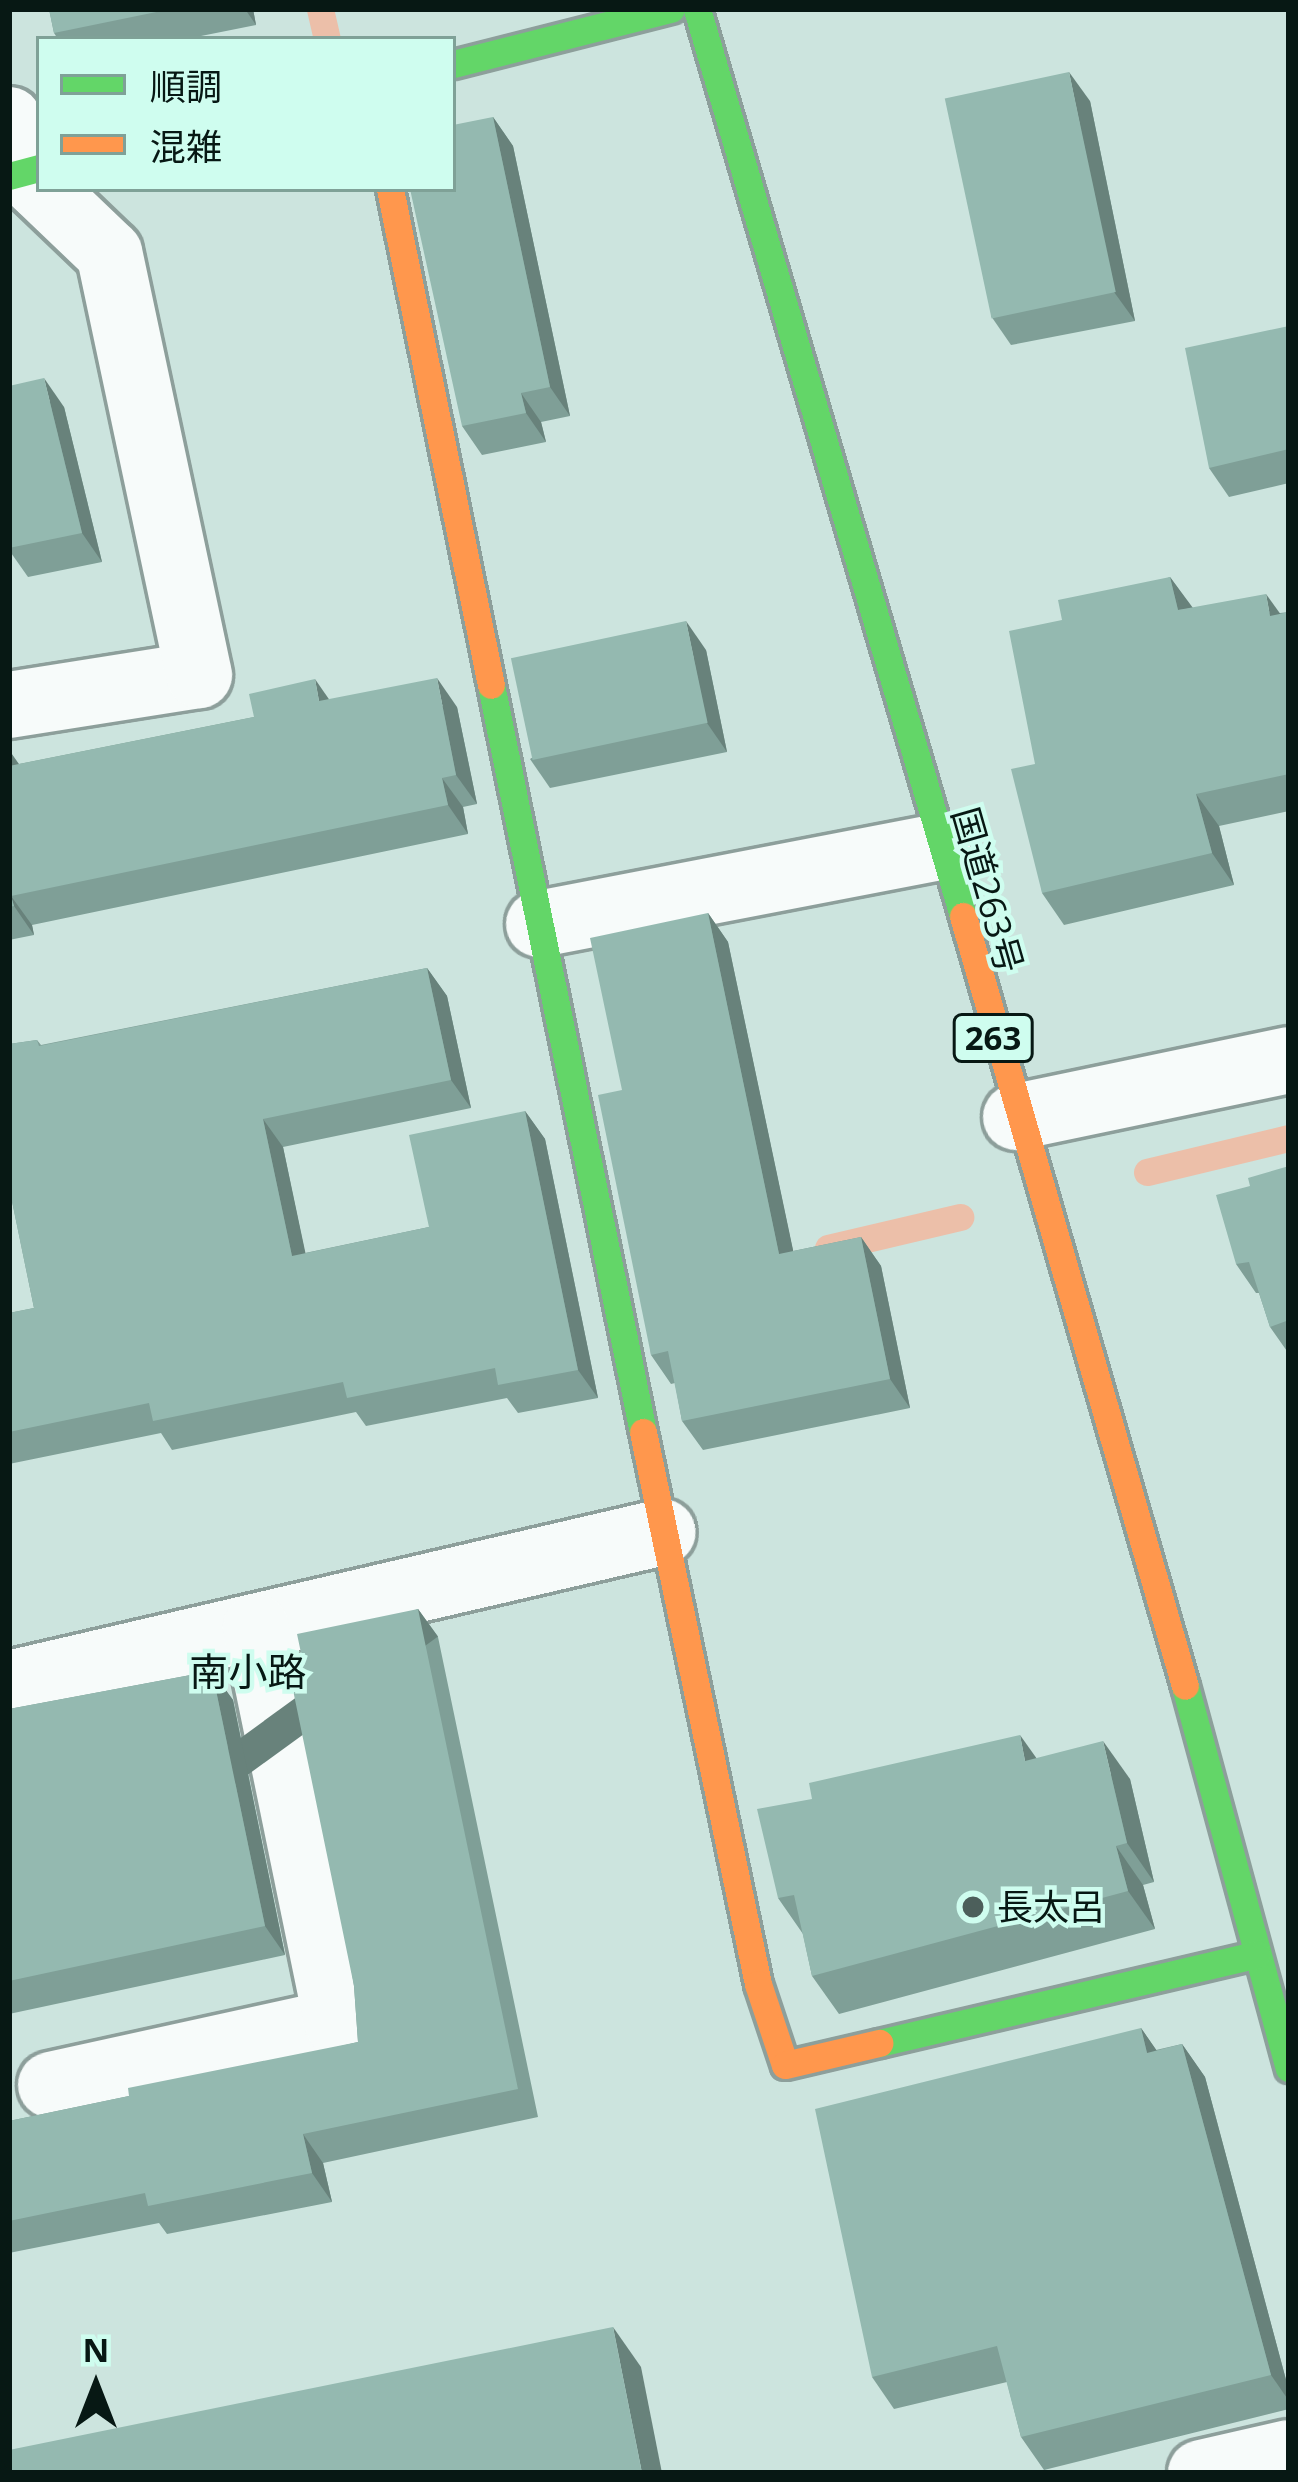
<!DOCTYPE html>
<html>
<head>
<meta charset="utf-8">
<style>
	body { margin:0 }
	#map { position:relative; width:1298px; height:2482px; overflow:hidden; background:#cce4de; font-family:"Open Sans","Noto Sans JP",sans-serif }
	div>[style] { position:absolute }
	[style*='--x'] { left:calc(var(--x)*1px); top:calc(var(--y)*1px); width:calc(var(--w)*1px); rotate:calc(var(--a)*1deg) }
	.stream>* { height:27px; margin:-13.5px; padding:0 13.5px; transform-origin:13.5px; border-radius:13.5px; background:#ecbfa9 }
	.roads { filter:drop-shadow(3px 0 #8d9f9b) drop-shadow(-3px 0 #8d9f9b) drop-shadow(0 3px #8d9f9b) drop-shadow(0 -3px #8d9f9b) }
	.street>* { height:66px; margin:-33px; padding:0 33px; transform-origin:33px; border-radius:33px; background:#f7fbfa }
	.fast>* { height:27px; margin:-13.5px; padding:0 13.5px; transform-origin:13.5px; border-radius:13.5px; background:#63d668 }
	.slow>* { height:27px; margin:-13.5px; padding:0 13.5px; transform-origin:13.5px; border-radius:13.5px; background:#ff974d }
	.wall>* { inset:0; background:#7f9f97 }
	.shaded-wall>* { inset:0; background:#68827b; transform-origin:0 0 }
	.building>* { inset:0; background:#94b9b0; transform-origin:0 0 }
	.dots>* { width:33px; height:33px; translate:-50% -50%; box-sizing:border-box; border:6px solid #cffdef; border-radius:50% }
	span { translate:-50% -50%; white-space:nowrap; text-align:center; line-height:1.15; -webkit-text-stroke:9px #cffdef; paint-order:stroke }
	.shield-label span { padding:3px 9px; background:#cffdef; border:3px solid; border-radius:9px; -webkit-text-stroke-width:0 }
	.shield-label { font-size:33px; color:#071814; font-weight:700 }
	.street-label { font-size:36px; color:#071814 }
	.poi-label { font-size:36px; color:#071814 }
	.left { translate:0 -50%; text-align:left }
	.neighbourhood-label { font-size:39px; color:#071814 }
	.frame { position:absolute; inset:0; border:12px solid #071814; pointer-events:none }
	.legend { position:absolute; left:36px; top:36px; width:420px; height:156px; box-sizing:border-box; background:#cffdef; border:3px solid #7fa197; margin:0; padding:15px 21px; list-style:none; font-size:36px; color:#071814 }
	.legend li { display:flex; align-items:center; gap:24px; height:60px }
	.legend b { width:60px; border:3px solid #7fa197 }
	.north { position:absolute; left:36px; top:2326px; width:120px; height:120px; -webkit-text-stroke:9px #cffdef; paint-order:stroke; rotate:0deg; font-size:33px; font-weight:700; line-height:48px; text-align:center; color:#071814 }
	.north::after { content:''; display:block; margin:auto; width:42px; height:54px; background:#071814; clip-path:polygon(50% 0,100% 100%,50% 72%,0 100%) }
</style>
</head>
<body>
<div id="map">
	<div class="stream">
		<i style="--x:320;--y:9;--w:31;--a:77"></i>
		<i style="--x:1147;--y:1172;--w:146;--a:-13.5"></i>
		<i style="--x:828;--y:1248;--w:136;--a:-13.2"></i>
	</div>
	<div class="roads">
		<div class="street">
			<i style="--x:9;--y:120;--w:54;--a:73.9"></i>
			<i style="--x:24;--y:172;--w:21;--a:43"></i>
			<i style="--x:9;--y:705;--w:192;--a:-9"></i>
			<i style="--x:199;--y:675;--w:431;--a:-102"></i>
			<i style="--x:109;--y:253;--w:93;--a:-136.3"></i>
			<i style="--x:539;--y:924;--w:406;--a:-10.9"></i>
			<i style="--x:1016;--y:1117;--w:279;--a:-11.8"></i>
			<i style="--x:9;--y:1684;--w:671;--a:-13.08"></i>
			<i style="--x:51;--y:2085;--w:293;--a:-12.4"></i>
			<i style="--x:337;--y:2022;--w:403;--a:-101.6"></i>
			<i style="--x:1201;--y:2473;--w:90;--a:-12.8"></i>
		</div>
		<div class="fast">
			<i style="--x:697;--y:9;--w:945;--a:73.65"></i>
			<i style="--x:453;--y:64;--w:225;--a:-14.2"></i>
			<i style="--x:9;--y:176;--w:31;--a:-15"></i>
			<i style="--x:491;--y:685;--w:762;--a:78.5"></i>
			<i style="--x:1185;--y:1686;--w:396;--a:74.8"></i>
			<i style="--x:879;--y:2043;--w:388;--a:-13.2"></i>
		</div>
		<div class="slow">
			<i style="--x:390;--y:189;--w:506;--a:78.49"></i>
			<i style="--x:963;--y:916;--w:801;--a:73.92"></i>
			<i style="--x:643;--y:1432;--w:564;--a:78.23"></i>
			<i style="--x:758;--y:1984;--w:85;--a:71.6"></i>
			<i style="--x:785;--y:2065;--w:97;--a:-13.2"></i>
		</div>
	</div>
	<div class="wall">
		<i style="clip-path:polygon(49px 9px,253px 9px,256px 25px,186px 39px,58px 39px,54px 33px)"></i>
		<i style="clip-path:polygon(1090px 101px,1135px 321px,1011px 345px,991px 316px)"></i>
		<i style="clip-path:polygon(493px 117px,513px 146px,570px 416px,541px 422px,546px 442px,482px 455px,462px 426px)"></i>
		<i style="clip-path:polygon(1289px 326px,1289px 483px,1229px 497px,1209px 468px)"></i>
		<i style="clip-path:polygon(9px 386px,64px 407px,102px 562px,28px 577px,9px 550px)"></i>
		<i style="clip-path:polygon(1170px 577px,1192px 608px,1280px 613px,1289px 612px,1289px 811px,1219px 826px,1234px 885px,1064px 925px,1042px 893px,1035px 764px,1062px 620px)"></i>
		<i style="clip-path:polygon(706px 650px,727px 752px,550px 788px,530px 759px)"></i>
		<i style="clip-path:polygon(329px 699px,457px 707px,477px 804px,463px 807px,468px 834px,32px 925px,34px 935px,9px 940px,9px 750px,19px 764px,254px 717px)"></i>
		<i style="clip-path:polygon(708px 913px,728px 942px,793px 1251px,861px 1237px,881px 1266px,910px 1408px,703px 1450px,682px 1421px,675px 1383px,671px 1384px,651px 1355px,622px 1090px)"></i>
		<i style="clip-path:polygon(427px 968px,447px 996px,471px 1108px,283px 1147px,305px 1253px,429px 1227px,525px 1111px,545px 1139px,598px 1398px,518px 1413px,507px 1398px,366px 1426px,356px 1412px,172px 1450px,161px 1433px,9px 1464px,9px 1313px,34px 1308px,12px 1201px,9px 1202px,9px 1044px,37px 1040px,41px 1045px)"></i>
		<i style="clip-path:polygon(1289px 1166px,1289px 1354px,1270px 1327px,1259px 1293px,1256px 1293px,1236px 1264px,1250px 1186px)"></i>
		<i style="clip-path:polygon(418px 1609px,438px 1637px,538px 2117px,323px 2163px,332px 2202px,167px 2234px,159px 2223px,9px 2253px,9px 2121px,129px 2096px,358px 2042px,354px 1986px,301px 1653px)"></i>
		<i style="clip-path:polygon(212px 1671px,233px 1700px,285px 1955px,9px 2014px,9px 1709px)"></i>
		<i style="clip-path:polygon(1037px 1758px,1130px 1779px,1154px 1882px,1143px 1885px,1155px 1929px,839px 2014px,812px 1976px,803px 1934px,778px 1898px)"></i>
		<i style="clip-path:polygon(1141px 2028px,1156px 2050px,1182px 2044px,1205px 2077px,1289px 2391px,1289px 2409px,1044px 2470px,1021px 2437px,1007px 2382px,894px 2409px,872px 2377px)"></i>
	</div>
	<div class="shaded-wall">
		<i style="clip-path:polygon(245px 9px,253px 9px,256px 25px)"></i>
		<i style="clip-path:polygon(1069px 72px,1090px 101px,1135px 321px,1114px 292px)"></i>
		<i style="clip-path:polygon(493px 117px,513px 146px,570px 416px,550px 387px)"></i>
		<i style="clip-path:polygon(44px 378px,64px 407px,102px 562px,82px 533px)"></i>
		<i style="clip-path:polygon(521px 393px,541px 422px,546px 442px,526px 413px)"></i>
		<i style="clip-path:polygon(1170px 577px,1193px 608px,1178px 610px)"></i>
		<i style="clip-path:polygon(1266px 594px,1289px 626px,1270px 616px)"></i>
		<i style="clip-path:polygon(686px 621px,706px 650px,727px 752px,707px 723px)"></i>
		<i style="clip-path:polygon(437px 678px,457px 707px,477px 804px,456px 775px)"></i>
		<i style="clip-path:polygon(315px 679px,335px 708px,319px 701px)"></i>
		<i style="clip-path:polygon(9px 750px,24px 772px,9px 766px)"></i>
		<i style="clip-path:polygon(442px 778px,463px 807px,468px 834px,448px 805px)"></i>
		<i style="clip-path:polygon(1196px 794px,1219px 826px,1234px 885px,1212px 853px)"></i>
		<i style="clip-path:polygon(11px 896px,32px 925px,34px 935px,14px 906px)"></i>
		<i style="clip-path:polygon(708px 913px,728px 942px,800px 1283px,779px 1254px)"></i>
		<i style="clip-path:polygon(427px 968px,447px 996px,471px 1108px,451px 1080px)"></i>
		<i style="clip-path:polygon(525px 1111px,545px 1139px,598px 1398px,578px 1370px)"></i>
		<i style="clip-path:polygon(263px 1119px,283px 1147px,312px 1284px,292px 1256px)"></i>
		<i style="clip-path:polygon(861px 1237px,881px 1266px,910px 1408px,890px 1379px)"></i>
		<i style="left:418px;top:1609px;width:34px;height:490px;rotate:54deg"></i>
		<i style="clip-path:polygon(212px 1671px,233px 1700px,285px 1955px,265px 1926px)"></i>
		<i style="clip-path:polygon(1020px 1735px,1047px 1773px,1025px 1761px)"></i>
		<i style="clip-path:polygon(1103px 1741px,1130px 1779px,1154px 1882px,1127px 1843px)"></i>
		<i style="clip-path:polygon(1116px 1846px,1143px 1885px,1155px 1929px,1128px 1891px)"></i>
		<i style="clip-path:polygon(1141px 2028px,1164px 2061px,1147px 2053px)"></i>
		<i style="clip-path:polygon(1182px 2044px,1205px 2077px,1289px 2391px,1289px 2401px,1271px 2375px)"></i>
		<i style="clip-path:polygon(303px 2134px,323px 2163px,332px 2202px,312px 2173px)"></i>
		<i style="clip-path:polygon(613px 2327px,641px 2367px,662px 2473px,642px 2473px)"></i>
	</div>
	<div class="building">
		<i style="clip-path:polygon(49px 9px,171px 9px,54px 33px)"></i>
		<i style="left:1069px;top:72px;width:225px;height:127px;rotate:78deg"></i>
		<i style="clip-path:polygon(493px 117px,550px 387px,521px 393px,526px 413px,462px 426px,410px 189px,453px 189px,453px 125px)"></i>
		<i style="clip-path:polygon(1289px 326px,1289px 449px,1209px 468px,1185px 348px)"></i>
		<i style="clip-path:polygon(44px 378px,82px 533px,9px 548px,9px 386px)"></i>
		<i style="clip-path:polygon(1170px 577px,1178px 610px,1266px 594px,1270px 616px,1289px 612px,1289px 774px,1196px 794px,1212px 853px,1042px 893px,1011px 769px,1035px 764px,1009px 631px,1062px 620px,1058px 600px)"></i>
		<i style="left:686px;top:621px;width:104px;height:179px;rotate:78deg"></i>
		<i style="clip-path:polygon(437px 678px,456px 775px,442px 778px,448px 805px,11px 896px,14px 906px,9px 907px,9px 766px,254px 717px,249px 694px,315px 679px,319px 701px)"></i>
		<i style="clip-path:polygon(708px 913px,779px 1254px,861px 1237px,890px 1379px,682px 1421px,668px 1351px,651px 1355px,598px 1095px,622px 1090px,590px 938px)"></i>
		<i style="clip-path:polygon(427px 968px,451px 1080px,263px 1119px,292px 1256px,429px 1227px,409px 1135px,525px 1111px,578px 1370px,498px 1385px,495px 1368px,347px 1398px,343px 1382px,153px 1421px,149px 1403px,9px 1432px,9px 1313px,34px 1308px,9px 1187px,9px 1044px,37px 1040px,39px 1046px)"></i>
		<i style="clip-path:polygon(1289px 1166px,1289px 1320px,1270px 1327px,1249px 1262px,1236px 1264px,1216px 1195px,1250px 1186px,1248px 1178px)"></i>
		<i style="clip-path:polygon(418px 1609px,518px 2089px,303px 2134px,312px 2173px,148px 2206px,145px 2193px,9px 2221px,9px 2121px,129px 2096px,128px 2088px,358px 2042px,354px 1986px,286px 1656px,301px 1653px,297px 1634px)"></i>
		<i style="clip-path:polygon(212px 1671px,265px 1926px,9px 1981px,9px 1709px)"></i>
		<i style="clip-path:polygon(1020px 1735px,1025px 1761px,1103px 1741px,1127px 1843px,1116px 1846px,1128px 1891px,812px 1976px,794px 1895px,778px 1898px,757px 1809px,812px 1799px,809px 1783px)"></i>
		<i style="clip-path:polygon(1141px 2028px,1147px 2053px,1182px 2044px,1271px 2375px,1021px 2437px,997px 2346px,872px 2377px,815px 2109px)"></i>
		<i style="clip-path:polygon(613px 2327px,642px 2473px,9px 2473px,9px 2450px)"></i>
	</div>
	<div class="dots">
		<i style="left:973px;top:1907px;background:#4c5f5b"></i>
	</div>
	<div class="shield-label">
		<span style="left:993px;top:1038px">263</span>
	</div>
	<div class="street-label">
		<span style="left:988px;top:890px;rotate:74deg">国道263号</span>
	</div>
	<div class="poi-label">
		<span class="left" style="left:997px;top:1907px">長太呂</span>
	</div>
	<div class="neighbourhood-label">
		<span style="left:248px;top:1671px">南小路</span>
	</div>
	<div class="frame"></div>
	<ul class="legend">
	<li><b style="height:15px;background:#63d668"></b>順調</li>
	<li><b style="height:15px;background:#ff974d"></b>混雑</li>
	</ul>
	<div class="north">N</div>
</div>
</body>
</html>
